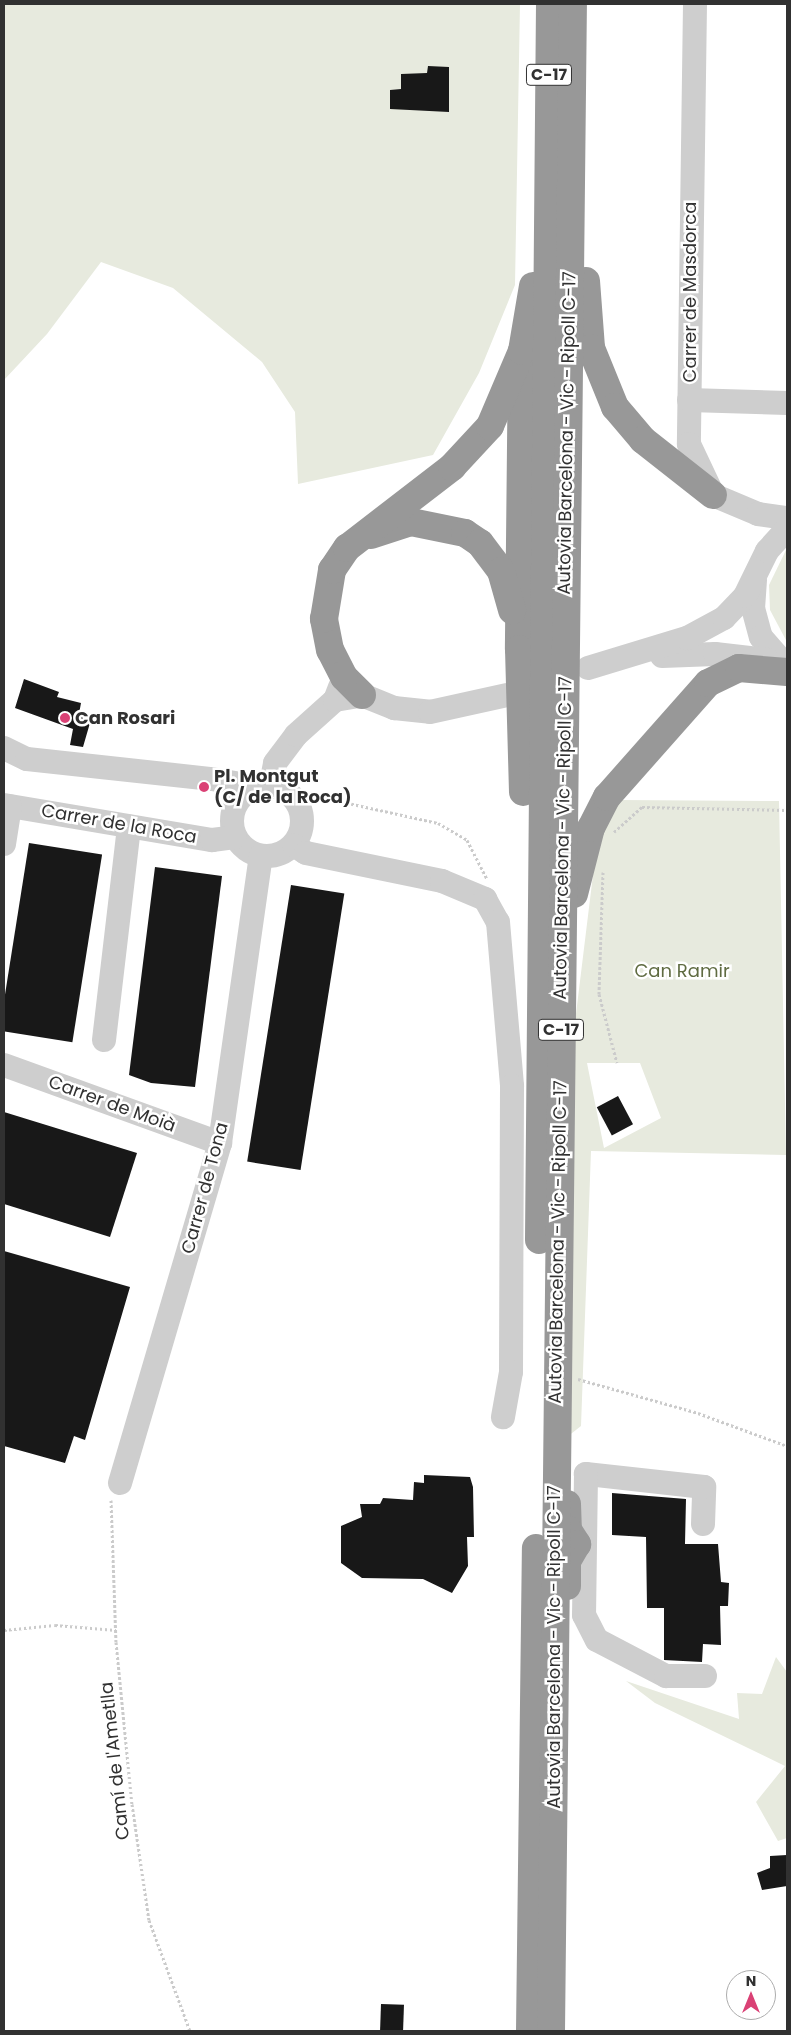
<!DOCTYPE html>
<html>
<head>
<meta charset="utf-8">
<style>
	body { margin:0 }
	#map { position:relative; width:791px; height:2035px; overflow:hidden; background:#fff; font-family:Poppins,sans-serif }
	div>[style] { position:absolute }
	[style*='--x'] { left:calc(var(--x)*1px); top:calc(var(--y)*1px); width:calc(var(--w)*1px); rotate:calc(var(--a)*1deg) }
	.green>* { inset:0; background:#e7eade }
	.building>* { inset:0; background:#181818; transform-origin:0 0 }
	.path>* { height:3px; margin-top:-1.5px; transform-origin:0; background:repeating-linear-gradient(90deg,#cbcbcb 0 2.5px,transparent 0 5px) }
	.minor>* { height:24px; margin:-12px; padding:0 12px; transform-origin:12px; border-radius:12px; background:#cecece }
	.minor>.ring { margin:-12px; padding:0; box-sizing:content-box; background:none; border:24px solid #cecece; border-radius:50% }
	.highway>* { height:28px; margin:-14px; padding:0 14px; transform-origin:14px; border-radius:14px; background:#989898 }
	.dots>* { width:14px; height:14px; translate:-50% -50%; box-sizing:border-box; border:2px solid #fff; border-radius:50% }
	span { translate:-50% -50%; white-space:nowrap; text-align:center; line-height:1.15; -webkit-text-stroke:5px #fff; paint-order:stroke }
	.shield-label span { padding:1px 4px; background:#fff; border:1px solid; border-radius:4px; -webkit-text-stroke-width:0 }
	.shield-label { font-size:16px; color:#313131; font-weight:700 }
	.street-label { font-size:18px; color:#313131 }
	.poi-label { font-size:18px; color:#313131; font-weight:700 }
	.left { translate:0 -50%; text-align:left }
	.park-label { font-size:18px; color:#5f6b41 }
	.frame { position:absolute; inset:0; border:5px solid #313131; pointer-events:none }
	.north { position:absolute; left:726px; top:1970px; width:50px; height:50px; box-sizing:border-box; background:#fff; border:1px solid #adadad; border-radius:50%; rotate:0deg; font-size:14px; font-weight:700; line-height:20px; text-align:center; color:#313131 }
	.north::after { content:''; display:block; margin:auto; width:18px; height:22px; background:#da4175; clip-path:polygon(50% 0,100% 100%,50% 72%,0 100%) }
</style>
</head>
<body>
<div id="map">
	<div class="green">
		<i style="clip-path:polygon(4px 4px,520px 4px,515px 285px,479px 373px,433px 455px,298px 484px,295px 412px,262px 362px,173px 288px,101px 262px,47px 334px,4px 380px)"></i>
		<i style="clip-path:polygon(787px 548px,787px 642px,770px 610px,769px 585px)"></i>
		<i style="clip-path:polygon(evenodd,619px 800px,779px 801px,786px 1155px,591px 1151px,581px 1426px,567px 1437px,570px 1063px,597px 842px,619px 800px,587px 1063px,640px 1063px,661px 1118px,604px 1148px,587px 1063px)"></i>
		<i style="clip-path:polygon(776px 1657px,787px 1672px,787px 1838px,778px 1841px,756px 1802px,785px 1766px,655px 1703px,626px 1681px,739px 1719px,737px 1693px,762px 1694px)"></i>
	</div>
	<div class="building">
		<i style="clip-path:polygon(428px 66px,449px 67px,449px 112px,390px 109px,390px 90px,401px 89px,401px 74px,427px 73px)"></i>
		<i style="clip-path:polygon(24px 679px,59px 692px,57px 697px,81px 703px,79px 714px,92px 716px,83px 747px,70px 745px,73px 729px,15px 708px)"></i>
		<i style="left:29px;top:843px;width:74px;height:190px;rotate:9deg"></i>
		<i style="clip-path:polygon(155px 867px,222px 876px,195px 1087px,151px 1083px,129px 1075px)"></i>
		<i style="left:291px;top:885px;width:54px;height:280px;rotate:9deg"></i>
		<i style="left:618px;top:1096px;width:32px;height:24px;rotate:62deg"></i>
		<i style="clip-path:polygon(4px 1112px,137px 1153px,110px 1237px,4px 1204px)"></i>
		<i style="clip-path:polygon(4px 1251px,130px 1287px,85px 1440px,74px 1436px,65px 1463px,4px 1446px)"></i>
		<i style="clip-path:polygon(424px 1475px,470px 1477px,473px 1487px,474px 1537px,467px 1537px,468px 1566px,452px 1593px,423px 1579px,362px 1578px,341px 1563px,341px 1526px,362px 1517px,360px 1504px,380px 1504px,383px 1498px,413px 1500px,414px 1482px,424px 1483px)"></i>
		<i style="clip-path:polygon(612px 1493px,686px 1499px,685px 1544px,718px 1544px,721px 1582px,729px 1583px,728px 1606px,720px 1606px,721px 1645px,703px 1644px,702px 1662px,664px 1660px,664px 1608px,647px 1608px,646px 1537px,612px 1535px)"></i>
		<i style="clip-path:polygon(787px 1855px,787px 1886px,762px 1890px,757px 1873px,770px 1868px,770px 1856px)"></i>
		<i style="left:381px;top:2004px;width:23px;height:27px;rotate:2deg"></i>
	</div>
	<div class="path">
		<i style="--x:294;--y:796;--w:18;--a:-3"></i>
		<i style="--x:312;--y:795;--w:129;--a:12.5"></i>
		<i style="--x:438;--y:823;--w:34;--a:30"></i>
		<i style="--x:467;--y:840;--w:44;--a:62.9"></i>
		<i style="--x:614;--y:832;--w:38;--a:-42"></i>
		<i style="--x:642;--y:807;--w:145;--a:1.2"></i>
		<i style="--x:603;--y:872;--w:122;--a:91.9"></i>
		<i style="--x:599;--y:994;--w:71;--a:75.4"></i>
		<i style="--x:578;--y:1379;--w:125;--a:15.8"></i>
		<i style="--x:698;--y:1413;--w:95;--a:20.3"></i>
		<i style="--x:111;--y:1500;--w:142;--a:88"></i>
		<i style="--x:116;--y:1642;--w:163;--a:84.4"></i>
		<i style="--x:132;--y:1804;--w:117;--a:81.7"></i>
		<i style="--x:149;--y:1920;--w:118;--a:69.7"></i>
		<i style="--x:4;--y:1630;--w:51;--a:-5.6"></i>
		<i style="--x:55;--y:1625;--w:61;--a:4.7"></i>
	</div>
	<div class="minor">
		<i style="--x:695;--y:4;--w:440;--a:90.8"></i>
		<i style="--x:689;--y:444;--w:56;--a:64.8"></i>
		<i style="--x:713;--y:495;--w:49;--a:22.9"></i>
		<i style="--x:758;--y:514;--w:29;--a:8"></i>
		<i style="--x:689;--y:400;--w:98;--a:1.8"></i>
		<i style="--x:755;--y:580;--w:28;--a:94"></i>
		<i style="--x:753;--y:608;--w:30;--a:75"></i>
		<i style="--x:761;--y:637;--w:38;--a:49"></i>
		<i style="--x:662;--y:656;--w:53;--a:-2.2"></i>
		<i style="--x:715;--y:654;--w:53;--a:6.5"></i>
		<i style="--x:588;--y:668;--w:103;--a:-16.9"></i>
		<i style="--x:687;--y:638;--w:42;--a:-28.4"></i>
		<i style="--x:724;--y:618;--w:30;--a:-46"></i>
		<i style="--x:745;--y:596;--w:50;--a:-63.9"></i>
		<i style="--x:767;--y:551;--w:30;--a:-48"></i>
		<i style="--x:335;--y:700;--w:27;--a:-10"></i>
		<i style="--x:362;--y:695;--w:35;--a:22"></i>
		<i style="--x:394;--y:708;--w:36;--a:6"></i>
		<i style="--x:430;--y:712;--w:79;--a:-12.4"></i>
		<i style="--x:4;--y:748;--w:25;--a:26"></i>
		<i style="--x:27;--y:759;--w:186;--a:6.2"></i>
		<i style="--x:212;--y:779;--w:22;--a:10"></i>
		<i style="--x:234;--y:783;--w:14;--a:34"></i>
		<i style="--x:271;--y:784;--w:21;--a:-79"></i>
		<i style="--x:275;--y:763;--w:35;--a:-53"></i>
		<i style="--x:296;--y:735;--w:52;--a:-41.9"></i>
		<i style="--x:335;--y:700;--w:14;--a:-69"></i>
		<i class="ring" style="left:232px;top:786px;width:46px;height:46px"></i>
		<i style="--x:4;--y:805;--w:211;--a:9.6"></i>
		<i style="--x:212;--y:840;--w:23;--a:-7"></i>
		<i style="--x:4;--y:844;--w:38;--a:-81"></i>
		<i style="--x:294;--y:845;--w:14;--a:34"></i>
		<i style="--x:306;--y:853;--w:139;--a:11.6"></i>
		<i style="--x:442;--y:881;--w:47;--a:22.7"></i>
		<i style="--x:485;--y:899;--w:26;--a:61"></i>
		<i style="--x:498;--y:922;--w:165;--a:85.1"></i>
		<i style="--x:512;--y:1086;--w:286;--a:90.2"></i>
		<i style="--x:511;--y:1372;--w:46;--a:100.1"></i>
		<i style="--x:104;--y:1040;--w:215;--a:-83.3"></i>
		<i style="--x:4;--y:1065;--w:230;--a:19.9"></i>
		<i style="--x:120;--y:1483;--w:354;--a:-73.6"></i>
		<i style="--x:220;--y:1143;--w:290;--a:-81.9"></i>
		<i style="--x:703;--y:1524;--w:37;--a:-88"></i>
		<i style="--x:704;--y:1487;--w:119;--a:-173.7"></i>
		<i style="--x:586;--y:1474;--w:141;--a:90.8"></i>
		<i style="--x:584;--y:1615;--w:28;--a:63"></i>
		<i style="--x:597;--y:1640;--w:78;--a:27.6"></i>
		<i style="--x:666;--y:1676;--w:39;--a:0"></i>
	</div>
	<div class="highway">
		<i style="--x:586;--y:281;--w:67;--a:85.7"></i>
		<i style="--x:591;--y:348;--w:64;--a:67.9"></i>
		<i style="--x:615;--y:407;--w:43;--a:49.7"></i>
		<i style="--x:643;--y:440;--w:89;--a:38.2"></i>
		<i style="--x:522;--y:351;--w:298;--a:90.6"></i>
		<i style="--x:519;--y:649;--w:143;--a:88.4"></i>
		<i style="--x:371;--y:535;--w:42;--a:-18"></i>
		<i style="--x:411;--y:522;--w:55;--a:11.5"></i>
		<i style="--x:465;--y:533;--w:18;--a:34"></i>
		<i style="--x:480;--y:543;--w:35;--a:53"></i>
		<i style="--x:501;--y:571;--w:41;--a:74.2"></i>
		<i style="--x:362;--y:695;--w:25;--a:-135"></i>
		<i style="--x:344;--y:677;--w:30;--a:-117"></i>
		<i style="--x:330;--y:650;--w:32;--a:-101"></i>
		<i style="--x:324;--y:619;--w:50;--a:-80.7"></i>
		<i style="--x:332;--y:570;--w:27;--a:-56"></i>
		<i style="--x:347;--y:548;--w:133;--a:-37.6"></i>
		<i style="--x:452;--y:467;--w:56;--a:-47.2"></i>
		<i style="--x:490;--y:426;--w:82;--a:-66.9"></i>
		<i style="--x:522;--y:351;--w:66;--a:-80.4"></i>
		<i style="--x:574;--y:894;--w:68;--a:-75.6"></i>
		<i style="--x:591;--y:828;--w:35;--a:-63"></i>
		<i style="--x:607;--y:797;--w:152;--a:-48.5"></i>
		<i style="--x:708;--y:683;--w:34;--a:-26"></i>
		<i style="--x:739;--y:668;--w:48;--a:4.8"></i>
		<i style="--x:539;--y:1240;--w:1236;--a:-89.49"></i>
		<i style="--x:567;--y:1504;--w:26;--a:88"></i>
		<i style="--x:568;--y:1530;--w:17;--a:57"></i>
		<i style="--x:577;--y:1544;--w:20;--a:120"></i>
		<i style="--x:567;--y:1561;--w:25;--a:90"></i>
		<i style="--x:530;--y:2031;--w:483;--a:-89.3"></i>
		<i style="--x:551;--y:2031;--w:2027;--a:-89.38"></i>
	</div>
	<div class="dots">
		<i style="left:65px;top:718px;background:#da4175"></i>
		<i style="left:204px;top:787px;background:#da4175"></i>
	</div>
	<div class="shield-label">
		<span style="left:549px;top:75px">C-17</span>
		<span style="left:561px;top:1030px">C-17</span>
	</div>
	<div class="street-label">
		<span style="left:690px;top:292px;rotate:-90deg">Carrer de Masdorca</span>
		<span style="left:567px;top:433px;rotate:-89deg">Autovia Barcelona - Vic - Ripoll C-17</span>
		<span style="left:119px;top:824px;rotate:10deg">Carrer de la Roca</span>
		<span style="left:563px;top:838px;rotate:-89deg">Autovia Barcelona - Vic - Ripoll C-17</span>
		<span style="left:112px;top:1104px;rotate:20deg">Carrer de Moià</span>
		<span style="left:205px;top:1188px;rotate:-75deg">Carrer de Tona</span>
		<span style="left:558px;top:1242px;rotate:-89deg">Autovia Barcelona - Vic - Ripoll C-17</span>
		<span style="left:554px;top:1647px;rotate:-90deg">Autovia Barcelona - Vic - Ripoll C-17</span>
		<span style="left:115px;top:1761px;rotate:-96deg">Camí de l'Ametlla</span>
	</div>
	<div class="poi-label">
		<span class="left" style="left:75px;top:718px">Can Rosari</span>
		<span class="left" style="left:214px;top:787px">Pl. Montgut<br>(C/ de la Roca)</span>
	</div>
	<div class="park-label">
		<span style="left:682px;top:971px">Can Ramir</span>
	</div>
	<div class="frame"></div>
	<div class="north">N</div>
</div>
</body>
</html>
